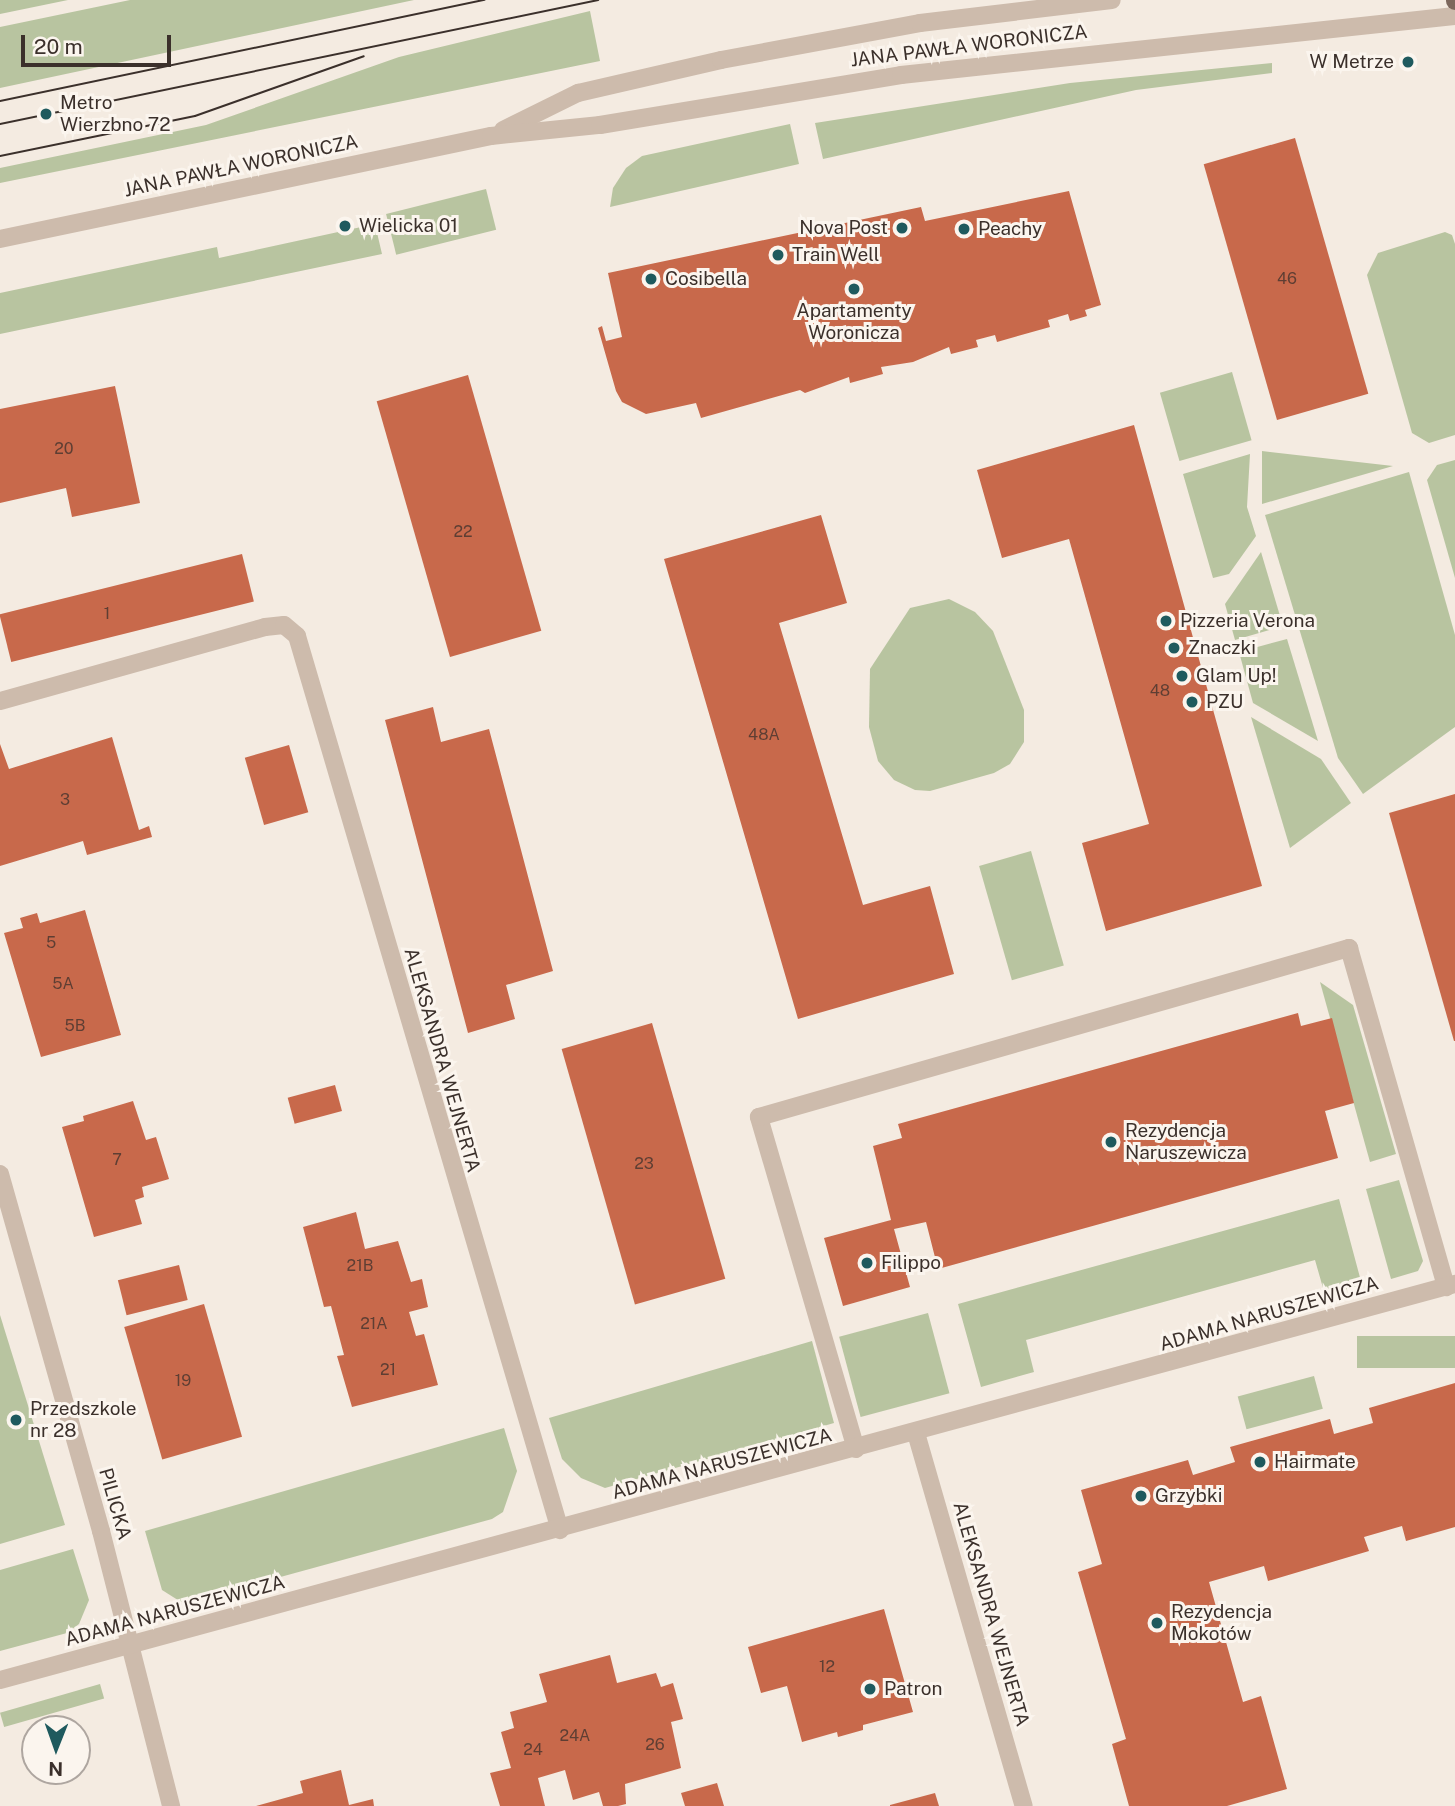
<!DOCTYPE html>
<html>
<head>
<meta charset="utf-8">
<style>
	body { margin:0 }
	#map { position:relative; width:1455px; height:1806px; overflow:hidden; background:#f4ebe1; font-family:"Public Sans",sans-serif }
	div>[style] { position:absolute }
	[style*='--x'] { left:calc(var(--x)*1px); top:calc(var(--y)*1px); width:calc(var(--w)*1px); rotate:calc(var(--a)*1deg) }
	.green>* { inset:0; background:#b8c4a0; transform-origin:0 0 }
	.building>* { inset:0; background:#c8694b; transform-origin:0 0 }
	.minor>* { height:18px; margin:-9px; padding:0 9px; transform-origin:9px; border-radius:9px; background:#cdbbac }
	.major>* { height:18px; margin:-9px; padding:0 9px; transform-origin:9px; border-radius:9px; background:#7d675c }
	.tram>* { height:2px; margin:-1px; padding:0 1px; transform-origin:1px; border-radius:1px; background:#3b302b }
	.dots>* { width:19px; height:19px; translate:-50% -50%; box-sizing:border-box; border:4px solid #fbf5ee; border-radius:50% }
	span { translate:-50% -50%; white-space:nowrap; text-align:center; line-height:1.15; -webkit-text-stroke:6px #fbf5ee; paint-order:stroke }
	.number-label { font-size:16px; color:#5e3e33 }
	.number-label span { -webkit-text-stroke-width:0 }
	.street-label { font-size:19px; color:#3b302b }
	.poi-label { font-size:19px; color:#3b302b }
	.right { translate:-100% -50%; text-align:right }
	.left { translate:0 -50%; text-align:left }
	.north { position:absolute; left:21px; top:1715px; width:70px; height:70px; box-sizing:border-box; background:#fbf5ee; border:2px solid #aea6a0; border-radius:50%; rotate:181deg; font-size:19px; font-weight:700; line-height:28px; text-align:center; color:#3b302b }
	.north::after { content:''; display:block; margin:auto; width:24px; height:32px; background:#1f5a5e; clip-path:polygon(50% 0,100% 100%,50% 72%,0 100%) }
	.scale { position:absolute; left:21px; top:35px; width:150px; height:32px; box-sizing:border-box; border:4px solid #3b302b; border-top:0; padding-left:9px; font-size:21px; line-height:24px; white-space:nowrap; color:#3b302b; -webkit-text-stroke:5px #fbf5ee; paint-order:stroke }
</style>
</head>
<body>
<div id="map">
	<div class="green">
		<i style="clip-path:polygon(0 0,68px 0,0 14px)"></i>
		<i style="clip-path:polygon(130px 0,414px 0,0 88px,0 27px)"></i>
		<i style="clip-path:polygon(590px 11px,600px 61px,0 183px,0 168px,206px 125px,399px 57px)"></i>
		<i style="clip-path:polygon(1272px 63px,1272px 73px,1136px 90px,823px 159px,815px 123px,1070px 83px)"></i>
		<i style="clip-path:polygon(790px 124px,799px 164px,610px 207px,613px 188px,626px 168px,642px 156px)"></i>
		<i style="left:486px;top:189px;width:42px;height:103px;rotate:76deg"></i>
		<i style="clip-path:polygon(375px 224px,382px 254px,0 334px,0 293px,217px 247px,219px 258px)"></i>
		<i style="clip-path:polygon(1445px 232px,1452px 235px,1455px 244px,1455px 435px,1429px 443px,1412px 433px,1367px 275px,1378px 253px)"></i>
		<i style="left:1232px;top:372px;width:71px;height:75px;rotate:74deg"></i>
		<i style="clip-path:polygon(1262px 451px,1393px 466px,1262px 504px)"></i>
		<i style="clip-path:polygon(1250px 454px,1247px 507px,1256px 536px,1229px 574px,1213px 578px,1183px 474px)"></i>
		<i style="clip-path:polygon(1455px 460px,1455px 578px,1427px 480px,1437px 465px)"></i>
		<i style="clip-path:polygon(1409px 472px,1455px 635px,1455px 727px,1363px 794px,1338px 758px,1265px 515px)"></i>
		<i style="clip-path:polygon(1261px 552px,1283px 626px,1235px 640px,1225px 604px)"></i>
		<i style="clip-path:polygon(949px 599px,975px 612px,993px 631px,1024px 710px,1024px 742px,1010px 764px,994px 773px,930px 791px,915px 790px,894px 780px,878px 761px,869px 727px,870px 669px,910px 608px)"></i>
		<i style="clip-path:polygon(1287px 639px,1318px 741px,1253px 703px,1239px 652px)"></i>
		<i style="clip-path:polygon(1251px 717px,1321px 759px,1351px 803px,1290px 848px)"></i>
		<i style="left:1031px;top:851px;width:119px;height:54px;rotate:74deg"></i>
		<i style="clip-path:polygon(1320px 982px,1353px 1005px,1396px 1154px,1370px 1162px)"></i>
		<i style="clip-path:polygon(1399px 1180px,1423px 1261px,1418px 1271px,1391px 1279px,1366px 1189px)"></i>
		<i style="clip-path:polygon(1339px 1199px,1362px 1285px,1325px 1295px,1315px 1260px,1026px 1340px,1034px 1372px,981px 1387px,958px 1304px)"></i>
		<i style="left:928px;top:1313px;width:83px;height:92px;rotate:75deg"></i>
		<i style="clip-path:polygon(0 1315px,65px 1525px,0 1544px)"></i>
		<i style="left:1455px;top:1336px;width:32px;height:98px;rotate:90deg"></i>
		<i style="clip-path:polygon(812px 1341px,834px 1423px,605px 1488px,581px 1478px,562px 1459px,549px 1418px)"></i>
		<i style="left:1314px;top:1376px;width:34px;height:79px;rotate:75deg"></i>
		<i style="clip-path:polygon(504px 1428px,517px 1471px,503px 1512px,492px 1519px,196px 1600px,181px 1602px,162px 1590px,145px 1531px)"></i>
		<i style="clip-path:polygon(73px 1549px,89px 1600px,79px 1624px,67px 1633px,0 1651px,0 1570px)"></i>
		<i style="left:100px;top:1684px;width:15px;height:104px;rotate:74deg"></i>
	</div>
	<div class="building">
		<i style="left:1295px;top:138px;width:266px;height:95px;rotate:74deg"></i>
		<i style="clip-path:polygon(1069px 191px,1101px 305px,1085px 310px,1087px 316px,1070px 321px,1068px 314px,1048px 320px,1050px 327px,997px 342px,995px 335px,976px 340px,978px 347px,951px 354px,949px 347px,913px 362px,881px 367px,883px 374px,850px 383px,849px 377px,805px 393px,800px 390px,701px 418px,696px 403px,646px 414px,622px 402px,616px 391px,598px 328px,602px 326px,606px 341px,622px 337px,608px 273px,921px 207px,925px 221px)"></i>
		<i style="left:468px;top:375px;width:266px;height:95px;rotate:74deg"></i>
		<i style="clip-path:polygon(115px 386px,140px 503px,72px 517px,66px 488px,0 503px,0 409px)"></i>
		<i style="clip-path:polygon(1134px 425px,1262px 886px,1106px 931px,1082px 843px,1149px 824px,1069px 539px,1002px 558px,977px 470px)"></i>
		<i style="clip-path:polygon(821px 515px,847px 603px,779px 623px,863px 905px,930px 886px,954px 974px,798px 1019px,664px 559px)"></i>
		<i style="left:242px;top:554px;width:49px;height:250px;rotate:76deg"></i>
		<i style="clip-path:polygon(433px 707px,441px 742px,489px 729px,553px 971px,506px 985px,515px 1019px,468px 1033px,385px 720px)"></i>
		<i style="clip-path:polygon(112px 737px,139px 830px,149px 826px,152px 837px,87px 855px,83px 841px,0 866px,0 744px,9px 769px)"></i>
		<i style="left:289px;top:745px;width:70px;height:46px;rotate:74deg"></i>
		<i style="clip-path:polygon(1455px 794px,1455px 1041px,1454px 1041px,1389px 813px)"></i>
		<i style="clip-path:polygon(85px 910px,121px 1035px,41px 1057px,4px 933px,23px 928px,20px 918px,37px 913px,40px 923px)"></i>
		<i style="clip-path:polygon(1298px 1013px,1301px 1026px,1332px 1018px,1354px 1103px,1325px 1111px,1338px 1158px,938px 1269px,926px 1222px,894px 1229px,910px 1287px,843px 1306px,824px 1238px,891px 1220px,873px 1146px,902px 1138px,898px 1124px)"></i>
		<i style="left:652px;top:1023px;width:266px;height:94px;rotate:74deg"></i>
		<i style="left:335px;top:1085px;width:27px;height:49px;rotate:75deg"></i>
		<i style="clip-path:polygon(133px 1101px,146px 1140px,156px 1137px,169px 1179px,142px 1187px,144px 1197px,135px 1200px,142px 1224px,94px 1237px,62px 1127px,84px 1121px,83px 1116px)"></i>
		<i style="clip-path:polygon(356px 1212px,365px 1249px,398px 1241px,411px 1282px,422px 1279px,428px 1307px,409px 1312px,416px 1336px,424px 1334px,438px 1385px,352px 1407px,337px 1356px,344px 1355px,331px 1306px,324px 1307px,303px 1227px)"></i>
		<i style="left:179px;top:1265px;width:36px;height:63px;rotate:76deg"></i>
		<i style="left:204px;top:1304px;width:138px;height:83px;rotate:74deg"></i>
		<i style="clip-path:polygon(1455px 1383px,1455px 1527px,1406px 1541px,1402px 1526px,1364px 1537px,1369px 1551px,1268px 1581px,1264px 1566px,1209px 1582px,1243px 1702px,1261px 1696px,1287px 1789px,1227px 1806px,1129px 1806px,1112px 1744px,1126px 1739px,1078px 1572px,1102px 1564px,1081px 1490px,1188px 1460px,1193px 1475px,1235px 1462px,1230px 1447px,1330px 1419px,1334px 1434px,1373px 1423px,1369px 1408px)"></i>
		<i style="clip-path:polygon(884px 1609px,913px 1712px,863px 1725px,863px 1730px,838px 1737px,837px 1732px,802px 1742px,787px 1686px,761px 1693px,748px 1647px)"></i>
		<i style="clip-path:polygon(610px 1655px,617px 1683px,656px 1673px,661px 1687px,673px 1683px,683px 1719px,671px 1722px,681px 1768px,625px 1784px,626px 1804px,618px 1806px,603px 1806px,599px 1792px,573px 1800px,565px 1770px,538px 1778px,545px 1806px,500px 1806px,490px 1773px,511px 1768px,501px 1732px,514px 1728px,510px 1712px,547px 1702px,539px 1674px)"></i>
		<i style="clip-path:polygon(341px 1770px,349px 1805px,373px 1799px,374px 1806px,256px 1806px,303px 1793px,300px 1781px)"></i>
		<i style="clip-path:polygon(717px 1783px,724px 1806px,685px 1806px,681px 1793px)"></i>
		<i style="clip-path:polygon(935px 1793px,939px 1806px,890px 1806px,890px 1805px)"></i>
	</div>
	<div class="minor">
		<i style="--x:503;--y:130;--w:84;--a:-26.3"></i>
		<i style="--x:578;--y:93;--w:147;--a:-13"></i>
		<i style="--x:721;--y:60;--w:202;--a:-10.5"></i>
		<i style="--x:920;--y:23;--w:193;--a:-6.8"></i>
		<i style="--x:0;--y:239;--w:502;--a:-11.85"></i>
		<i style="--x:491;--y:136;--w:110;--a:-5.8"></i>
		<i style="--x:600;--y:125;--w:305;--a:-9.4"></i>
		<i style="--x:901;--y:75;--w:557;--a:-6.08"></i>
		<i style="--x:0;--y:701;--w:275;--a:-15.6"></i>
		<i style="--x:265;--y:627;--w:19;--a:-6"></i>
		<i style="--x:284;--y:625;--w:17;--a:40"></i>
		<i style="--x:297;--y:636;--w:932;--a:73.61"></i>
		<i style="--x:0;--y:1174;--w:371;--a:74.2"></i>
		<i style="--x:101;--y:1531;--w:284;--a:75.7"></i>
		<i style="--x:916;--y:1433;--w:388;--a:73.9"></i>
		<i style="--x:856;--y:1449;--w:346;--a:-106.3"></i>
		<i style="--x:759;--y:1117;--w:614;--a:-15.98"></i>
		<i style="--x:1349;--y:948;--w:353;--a:74"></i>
		<i style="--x:0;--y:1680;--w:1508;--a:-15.23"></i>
	</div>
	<div class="major">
		<i style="--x:1455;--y:0;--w:1;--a:90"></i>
	</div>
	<div class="tram">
		<i style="--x:0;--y:101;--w:495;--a:-11.8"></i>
		<i style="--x:0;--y:124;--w:611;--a:-11.71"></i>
		<i style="--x:0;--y:156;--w:199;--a:-11.6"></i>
		<i style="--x:195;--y:116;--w:179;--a:-19.5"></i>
	</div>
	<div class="dots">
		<i style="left:1408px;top:62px;background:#1f5a5e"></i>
		<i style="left:46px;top:114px;background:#1f5a5e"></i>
		<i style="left:345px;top:226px;background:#1f5a5e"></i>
		<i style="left:902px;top:228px;background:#1f5a5e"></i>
		<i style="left:964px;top:229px;background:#1f5a5e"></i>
		<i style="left:778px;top:255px;background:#1f5a5e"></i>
		<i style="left:651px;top:279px;background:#1f5a5e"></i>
		<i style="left:854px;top:289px;background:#1f5a5e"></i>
		<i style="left:1166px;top:621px;background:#1f5a5e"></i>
		<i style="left:1174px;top:648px;background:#1f5a5e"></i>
		<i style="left:1182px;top:676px;background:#1f5a5e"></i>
		<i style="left:1192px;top:702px;background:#1f5a5e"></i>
		<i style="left:1111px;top:1142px;background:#1f5a5e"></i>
		<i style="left:867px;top:1263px;background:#1f5a5e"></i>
		<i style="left:16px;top:1420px;background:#1f5a5e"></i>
		<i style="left:1260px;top:1462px;background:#1f5a5e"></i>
		<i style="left:1141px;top:1496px;background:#1f5a5e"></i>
		<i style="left:1157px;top:1623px;background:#1f5a5e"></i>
		<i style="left:870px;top:1689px;background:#1f5a5e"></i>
	</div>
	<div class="number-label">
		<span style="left:1287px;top:279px">46</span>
		<span style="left:64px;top:449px">20</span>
		<span style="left:463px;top:532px">22</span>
		<span style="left:107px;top:614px">1</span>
		<span style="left:1160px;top:691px">48</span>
		<span style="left:764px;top:735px">48A</span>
		<span style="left:65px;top:800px">3</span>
		<span style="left:51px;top:943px">5</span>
		<span style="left:63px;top:984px">5A</span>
		<span style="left:75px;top:1026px">5B</span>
		<span style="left:117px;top:1160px">7</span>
		<span style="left:644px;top:1164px">23</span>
		<span style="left:360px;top:1266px">21B</span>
		<span style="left:374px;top:1324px">21A</span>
		<span style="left:388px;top:1370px">21</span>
		<span style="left:183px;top:1381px">19</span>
		<span style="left:827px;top:1667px">12</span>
		<span style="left:575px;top:1736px">24A</span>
		<span style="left:655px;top:1745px">26</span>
		<span style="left:533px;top:1750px">24</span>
	</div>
	<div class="street-label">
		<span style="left:969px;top:46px;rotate:-7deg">JANA PAWŁA WORONICZA</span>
		<span style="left:241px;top:166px;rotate:-12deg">JANA PAWŁA WORONICZA</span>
		<span style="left:442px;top:1060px;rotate:74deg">ALEKSANDRA WEJNERTA</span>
		<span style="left:1269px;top:1314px;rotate:-16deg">ADAMA NARUSZEWICZA</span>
		<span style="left:722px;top:1464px;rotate:-15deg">ADAMA NARUSZEWICZA</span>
		<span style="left:115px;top:1504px;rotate:74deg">PILICKA</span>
		<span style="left:175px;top:1611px;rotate:-15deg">ADAMA NARUSZEWICZA</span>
		<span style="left:991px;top:1614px;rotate:74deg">ALEKSANDRA WEJNERTA</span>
	</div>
	<div class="poi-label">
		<span class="right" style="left:1394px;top:62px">W Metrze</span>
		<span class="left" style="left:60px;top:114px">Metro<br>Wierzbno 72</span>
		<span class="left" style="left:359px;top:226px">Wielicka 01</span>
		<span class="right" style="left:888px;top:228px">Nova Post</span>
		<span class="left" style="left:978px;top:229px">Peachy</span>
		<span class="left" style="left:792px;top:255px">Train Well</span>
		<span class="left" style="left:665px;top:279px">Cosibella</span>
		<span style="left:854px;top:322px">Apartamenty<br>Woronicza</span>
		<span class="left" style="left:1180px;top:621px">Pizzeria Verona</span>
		<span class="left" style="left:1188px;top:648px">Znaczki</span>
		<span class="left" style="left:1196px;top:676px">Glam Up!</span>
		<span class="left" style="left:1206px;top:702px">PZU</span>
		<span class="left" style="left:1125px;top:1142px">Rezydencja<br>Naruszewicza</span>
		<span class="left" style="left:881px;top:1263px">Filippo</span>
		<span class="left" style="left:30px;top:1420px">Przedszkole<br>nr 28</span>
		<span class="left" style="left:1274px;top:1462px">Hairmate</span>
		<span class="left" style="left:1155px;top:1496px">Grzybki</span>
		<span class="left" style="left:1171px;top:1623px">Rezydencja<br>Mokotów</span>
		<span class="left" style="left:884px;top:1689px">Patron</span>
	</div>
	<div class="north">N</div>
	<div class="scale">20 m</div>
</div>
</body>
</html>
